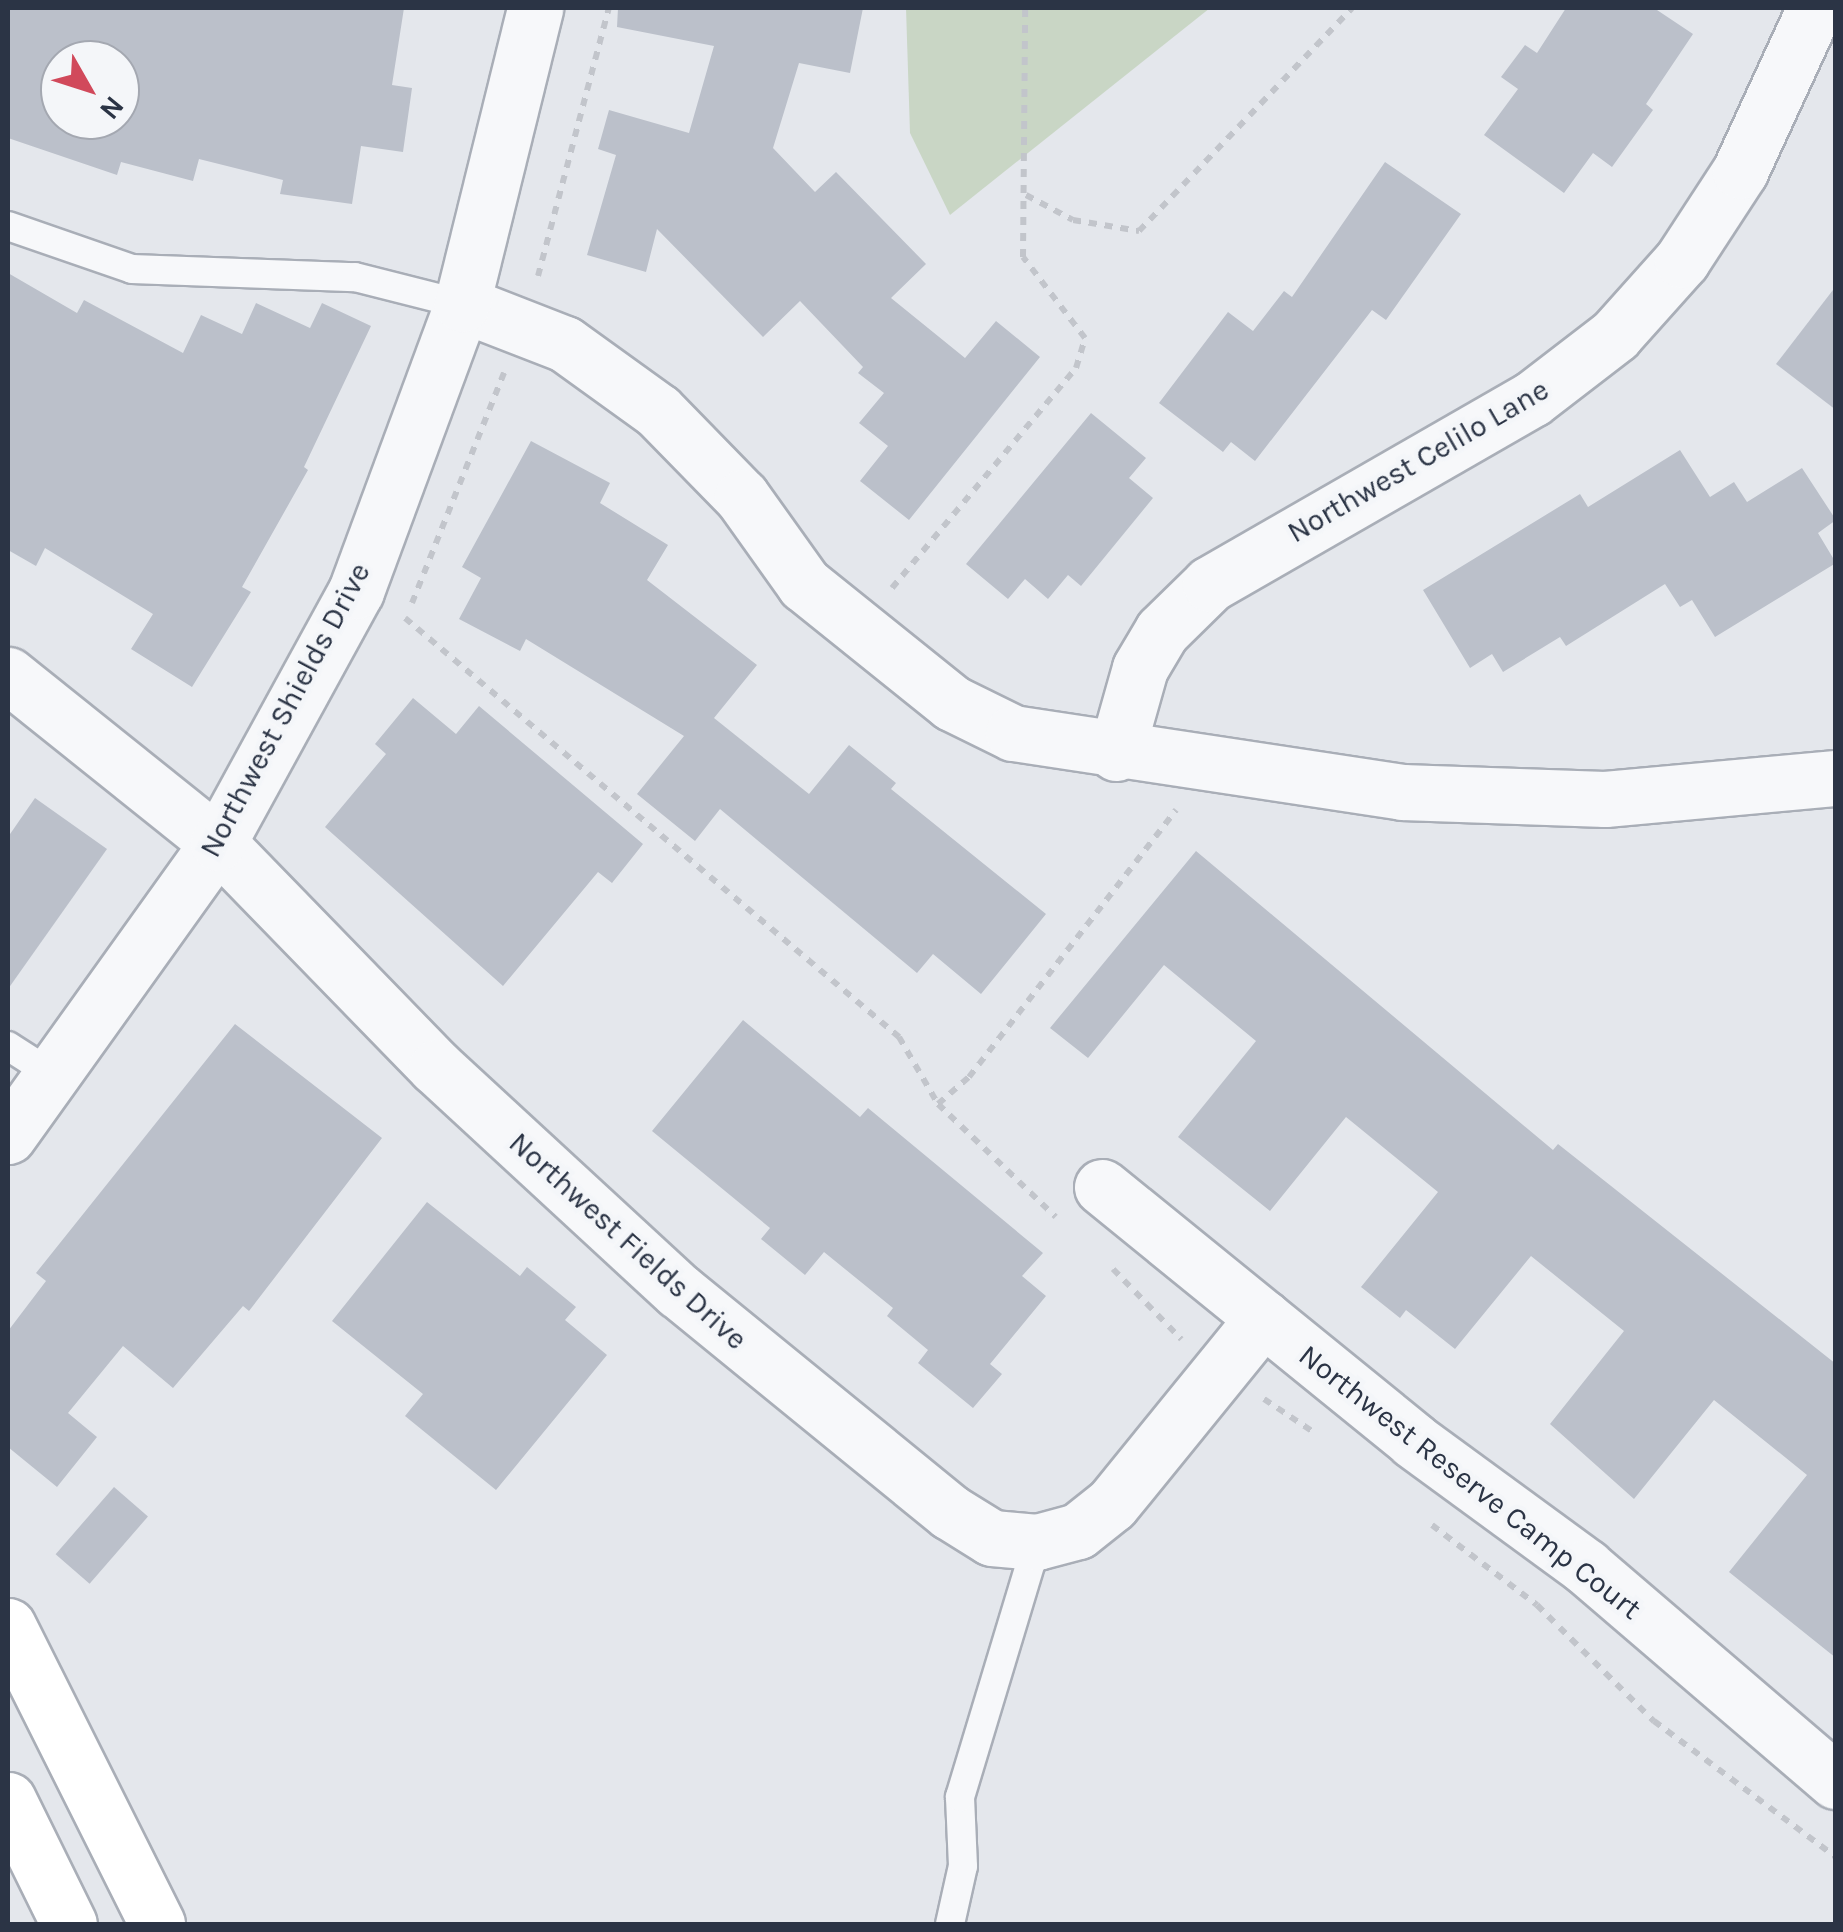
<!DOCTYPE html>
<html>
<head>
<meta charset="utf-8">
<style>
	body { margin:0 }
	#map { position:relative; width:1843px; height:1932px; overflow:hidden; background:#e4e7ec; font-family:Karla,sans-serif }
	div>[style] { position:absolute }
	[style*='--x'] { left:calc(var(--x)*1px); top:calc(var(--y)*1px); width:calc(var(--w)*1px); rotate:calc(var(--a)*1deg) }
	.green>* { inset:0; background:#c9d6c5 }
	.building>* { inset:0; background:#bbc0ca; transform-origin:0 0 }
	.path>* { height:6px; margin-top:-3px; transform-origin:0; background:repeating-linear-gradient(90deg,#c2c5cb 0 8px,transparent 0 16px) }
	.roads { filter:drop-shadow(2px 0 #a9aeb7) drop-shadow(-2px 0 #a9aeb7) drop-shadow(0 2px #a9aeb7) drop-shadow(0 -2px #a9aeb7) }
	.lane>* { height:28px; margin:-14px; padding:0 14px; transform-origin:14px; border-radius:14px; background:#f7f8fa }
	.street>* { height:55px; margin:-27.5px; padding:0 27.5px; transform-origin:27.5px; border-radius:27.5px; background:#f7f8fa }
	.secondary>* { height:55px; margin:-27.5px; padding:0 27.5px; transform-origin:27.5px; border-radius:27.5px; background:#fff }
	span { translate:-50% -50%; white-space:nowrap; text-align:center; line-height:1.15; -webkit-text-stroke:9px #f4f6f9; paint-order:stroke }
	.street-label { font-size:30px; color:#2b3445 }
	.frame { position:absolute; inset:0; border:10px solid #2b3445; pointer-events:none }
	.north { position:absolute; left:40px; top:40px; width:100px; height:100px; box-sizing:border-box; background:#f4f6f9; border:2px solid #a4a8b1; border-radius:50%; rotate:129deg; font-size:28px; font-weight:700; line-height:40px; text-align:center; color:#2b3445 }
	.north::after { content:''; display:block; margin:auto; width:35px; height:45px; background:#d1495b; clip-path:polygon(50% 0,100% 100%,50% 72%,0 100%) }
</style>
</head>
<body>
<div id="map">
	<div class="green">
		<i style="clip-path:polygon(906px 8px,1210px 8px,950px 215px,910px 133px)"></i>
	</div>
	<div class="building">
		<i style="clip-path:polygon(evenodd,8px 8px,404px 8px,392px 85px,412px 88px,403px 152px,361px 146px,352px 204px,280px 194px,283px 180px,199px 159px,193px 181px,121px 162px,117px 175px,8px 138px,8px 8px,60px 60px,120px 60px,120px 120px,60px 120px,60px 60px)"></i>
		<i style="clip-path:polygon(618px 8px,863px 8px,850px 73px,799px 63px,773px 148px,815px 192px,836px 172px,926px 264px,891px 298px,965px 358px,996px 321px,1040px 357px,909px 520px,860px 481px,888px 446px,859px 423px,884px 393px,858px 373px,863px 367px,800px 301px,763px 337px,657px 229px,646px 272px,587px 255px,616px 155px,598px 149px,609px 110px,689px 133px,714px 46px,617px 27px)"></i>
		<i style="clip-path:polygon(1566px 8px,1654px 8px,1693px 34px,1646px 104px,1653px 110px,1612px 167px,1593px 153px,1564px 193px,1484px 135px,1518px 89px,1501px 77px,1525px 45px,1537px 53px)"></i>
		<i style="clip-path:polygon(1385px 162px,1461px 214px,1386px 320px,1372px 310px,1255px 461px,1231px 442px,1223px 452px,1159px 403px,1228px 312px,1253px 331px,1284px 291px,1292px 297px)"></i>
		<i style="clip-path:polygon(8px 273px,77px 313px,84px 300px,183px 353px,201px 315px,242px 334px,256px 303px,310px 328px,322px 303px,371px 326px,304px 467px,308px 470px,242px 587px,251px 592px,192px 687px,131px 649px,153px 614px,45px 548px,36px 566px,8px 550px)"></i>
		<i style="clip-path:polygon(1836px 286px,1836px 410px,1776px 364px)"></i>
		<i style="clip-path:polygon(1091px 413px,1146px 458px,1129px 478px,1153px 498px,1081px 586px,1068px 575px,1048px 599px,1025px 579px,1008px 599px,966px 564px)"></i>
		<i style="clip-path:polygon(531px 441px,610px 483px,600px 503px,668px 545px,647px 580px,757px 665px,714px 718px,809px 794px,849px 745px,896px 783px,891px 789px,1046px 914px,981px 994px,933px 954px,917px 973px,720px 809px,695px 841px,637px 794px,684px 736px,526px 639px,520px 651px,459px 619px,481px 578px,462px 567px)"></i>
		<i style="clip-path:polygon(1680px 450px,1710px 497px,1734px 482px,1747px 502px,1802px 468px,1836px 520px,1818px 533px,1836px 563px,1715px 637px,1692px 600px,1680px 607px,1665px 584px,1566px 646px,1560px 637px,1503px 672px,1492px 654px,1470px 668px,1423px 590px,1580px 494px,1588px 507px)"></i>
		<i style="clip-path:polygon(413px 698px,456px 734px,479px 706px,643px 844px,612px 883px,598px 872px,503px 986px,325px 827px,386px 754px,375px 744px)"></i>
		<i style="clip-path:polygon(35px 798px,107px 849px,8px 989px,8px 837px)"></i>
		<i style="clip-path:polygon(1196px 851px,1553px 1150px,1558px 1144px,1836px 1364px,1836px 1658px,1729px 1572px,1807px 1475px,1714px 1400px,1634px 1499px,1550px 1424px,1624px 1331px,1531px 1256px,1455px 1349px,1406px 1310px,1400px 1318px,1361px 1287px,1438px 1192px,1346px 1117px,1270px 1211px,1214px 1166px,1178px 1137px,1256px 1041px,1164px 965px,1088px 1058px,1050px 1028px)"></i>
		<i style="clip-path:polygon(743px 1020px,860px 1117px,868px 1108px,1043px 1253px,1022px 1276px,1046px 1296px,990px 1364px,1002px 1374px,973px 1408px,918px 1363px,928px 1350px,887px 1316px,893px 1308px,824px 1252px,805px 1275px,761px 1239px,770px 1228px,652px 1131px)"></i>
		<i style="clip-path:polygon(235px 1024px,382px 1138px,249px 1311px,243px 1306px,173px 1388px,123px 1346px,68px 1413px,97px 1437px,57px 1487px,8px 1447px,8px 1331px,46px 1281px,36px 1273px)"></i>
		<i style="clip-path:polygon(427px 1202px,520px 1276px,527px 1267px,576px 1307px,565px 1320px,607px 1355px,496px 1490px,405px 1416px,423px 1394px,332px 1321px)"></i>
		<i style="left:114px;top:1487px;width:45px;height:89px;rotate:41deg"></i>
	</div>
	<div class="path">
		<i style="--x:1026;--y:195;--w:53;--a:28"></i>
		<i style="--x:1073;--y:220;--w:67;--a:9.5"></i>
		<i style="--x:1139;--y:231;--w:308;--a:-46.3"></i>
		<i style="--x:538;--y:276;--w:277;--a:-75.2"></i>
		<i style="--x:892;--y:588;--w:287;--a:-50.1"></i>
		<i style="--x:1076;--y:368;--w:31;--a:-73"></i>
		<i style="--x:1085;--y:338;--w:102;--a:-127.4"></i>
		<i style="--x:1023;--y:257;--w:249;--a:-89.5"></i>
		<i style="--x:412;--y:603;--w:248;--a:-68.2"></i>
		<i style="--x:405;--y:618;--w:648;--a:40.3"></i>
		<i style="--x:899;--y:1037;--w:78;--a:59.8"></i>
		<i style="--x:938;--y:1104;--w:163;--a:43.8"></i>
		<i style="--x:938;--y:1104;--w:41;--a:-41.1"></i>
		<i style="--x:969;--y:1077;--w:338;--a:-52.2"></i>
		<i style="--x:1113;--y:1269;--w:98;--a:45.8"></i>
		<i style="--x:1264;--y:1399;--w:58;--a:33.7"></i>
		<i style="--x:1432;--y:1525;--w:132;--a:37.3"></i>
		<i style="--x:1537;--y:1605;--w:165;--a:44.8"></i>
		<i style="--x:1654;--y:1721;--w:227;--a:36.8"></i>
	</div>
	<div class="roads">
		<div class="lane">
			<i style="--x:8;--y:226;--w:131;--a:19.1"></i>
			<i style="--x:132;--y:269;--w:223;--a:2.1"></i>
			<i style="--x:355;--y:277;--w:110;--a:14.2"></i>
			<i style="--x:8;--y:1046;--w:54;--a:32.8"></i>
			<i style="--x:950;--y:1924;--w:59;--a:-77.4"></i>
			<i style="--x:963;--y:1866;--w:69;--a:-92.5"></i>
			<i style="--x:960;--y:1797;--w:266;--a:-73.2"></i>
		</div>
		<div class="street">
			<i style="--x:462;--y:304;--w:110;--a:21.2"></i>
			<i style="--x:565;--y:344;--w:115;--a:35.8"></i>
			<i style="--x:658;--y:411;--w:120;--a:45.7"></i>
			<i style="--x:742;--y:497;--w:107;--a:54.5"></i>
			<i style="--x:804;--y:584;--w:190;--a:38.8"></i>
			<i style="--x:952;--y:703;--w:68;--a:26.2"></i>
			<i style="--x:1013;--y:733;--w:393;--a:8.6"></i>
			<i style="--x:1402;--y:792;--w:203;--a:2"></i>
			<i style="--x:1605;--y:799;--w:232;--a:-5.2"></i>
			<i style="--x:8;--y:675;--w:269;--a:38.7"></i>
			<i style="--x:218;--y:843;--w:313;--a:45.8"></i>
			<i style="--x:436;--y:1067;--w:330;--a:42.7"></i>
			<i style="--x:679;--y:1291;--w:350;--a:39.2"></i>
			<i style="--x:950;--y:1512;--w:49;--a:31.8"></i>
			<i style="--x:992;--y:1538;--w:45;--a:5.1"></i>
			<i style="--x:1037;--y:1542;--w:42;--a:-15"></i>
			<i style="--x:1078;--y:1531;--w:43;--a:-38.5"></i>
			<i style="--x:1112;--y:1504;--w:240;--a:-50.9"></i>
			<i style="--x:1116;--y:753;--w:88;--a:-74.2"></i>
			<i style="--x:1140;--y:668;--w:43;--a:-59.3"></i>
			<i style="--x:1162;--y:631;--w:67;--a:-44.4"></i>
			<i style="--x:1210;--y:584;--w:371;--a:-29.9"></i>
			<i style="--x:1532;--y:399;--w:105;--a:-37.6"></i>
			<i style="--x:1615;--y:335;--w:101;--a:-48.2"></i>
			<i style="--x:1682;--y:260;--w:106;--a:-56.9"></i>
			<i style="--x:1740;--y:171;--w:179;--a:-65.3"></i>
			<i style="--x:8;--y:1136;--w:360;--a:-54.4"></i>
			<i style="--x:218;--y:843;--w:287;--a:-61.3"></i>
			<i style="--x:356;--y:591;--w:306;--a:-69.7"></i>
			<i style="--x:462;--y:304;--w:305;--a:-76.1"></i>
			<i style="--x:1102;--y:1187;--w:402;--a:39.1"></i>
			<i style="--x:1414;--y:1441;--w:213;--a:36.2"></i>
			<i style="--x:1586;--y:1567;--w:329;--a:40.6"></i>
		</div>
		<div class="secondary">
			<i style="--x:8;--y:1626;--w:333;--a:63.4"></i>
			<i style="--x:8;--y:1800;--w:138;--a:63.8"></i>
		</div>
	</div>
	<div class="street-label">
		<span style="left:1418px;top:461px;rotate:-30deg">Northwest Celilo Lane</span>
		<span style="left:285px;top:710px;rotate:-62deg">Northwest Shields Drive</span>
		<span style="left:628px;top:1241px;rotate:42deg">Northwest Fields Drive</span>
		<span style="left:1470px;top:1482px;rotate:38deg">Northwest Reserve Camp Court</span>
	</div>
	<div class="frame"></div>
	<div class="north">N</div>
</div>
</body>
</html>
